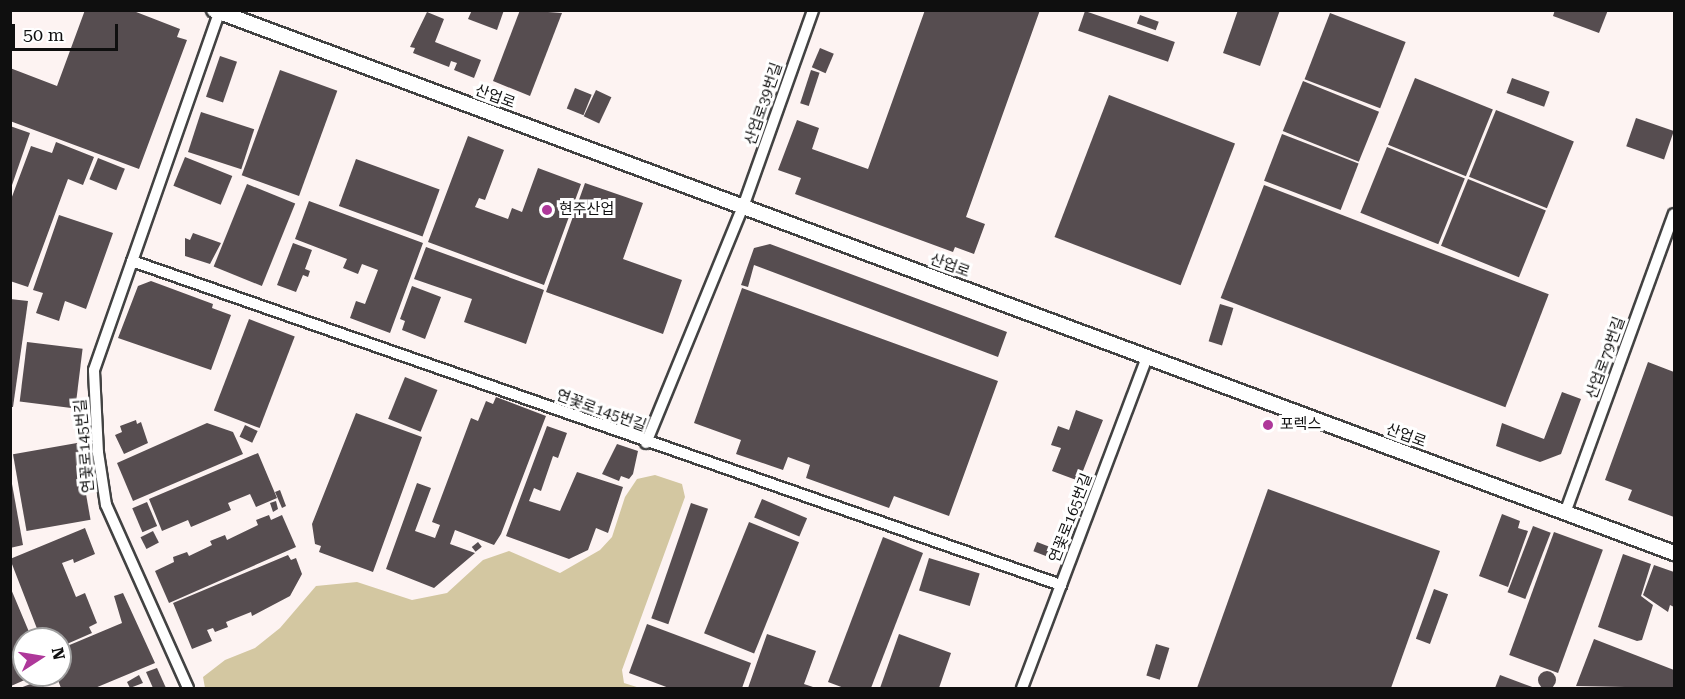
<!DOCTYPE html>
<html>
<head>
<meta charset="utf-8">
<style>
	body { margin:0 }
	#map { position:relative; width:1685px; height:699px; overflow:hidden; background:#fdf3f2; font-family:"Roboto Serif","Noto Sans KR",serif }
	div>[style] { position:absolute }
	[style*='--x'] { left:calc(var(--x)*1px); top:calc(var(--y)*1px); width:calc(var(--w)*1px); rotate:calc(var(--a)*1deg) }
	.forest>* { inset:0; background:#d3c7a1 }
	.building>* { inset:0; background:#564d50; transform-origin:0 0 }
	.round { border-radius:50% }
	.roads { filter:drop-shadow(2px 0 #424242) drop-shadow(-2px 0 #424242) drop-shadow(0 2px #424242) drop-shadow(0 -2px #424242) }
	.minor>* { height:10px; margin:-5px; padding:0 5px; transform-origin:5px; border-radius:5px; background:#fff }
	.tertiary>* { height:14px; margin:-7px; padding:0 7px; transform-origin:7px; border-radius:7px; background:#fff }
	.dots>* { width:16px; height:16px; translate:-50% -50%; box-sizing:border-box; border:3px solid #fff; border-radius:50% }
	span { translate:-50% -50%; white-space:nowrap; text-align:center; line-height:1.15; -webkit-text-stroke:6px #fff; paint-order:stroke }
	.street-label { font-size:15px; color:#0f0f0f }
	.poi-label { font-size:15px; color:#0f0f0f }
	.left { translate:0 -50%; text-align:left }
	.frame { position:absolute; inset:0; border:12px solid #0f0f0f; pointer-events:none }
	.north { position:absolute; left:12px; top:627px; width:60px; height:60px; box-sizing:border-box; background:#fff; border:2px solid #9f9f9f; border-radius:50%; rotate:78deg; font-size:16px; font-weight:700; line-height:24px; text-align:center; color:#0f0f0f }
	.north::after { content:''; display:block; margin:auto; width:21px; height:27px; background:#ae389a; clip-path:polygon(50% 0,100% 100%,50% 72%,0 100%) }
	.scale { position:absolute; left:12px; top:24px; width:106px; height:27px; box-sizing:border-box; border:3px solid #0f0f0f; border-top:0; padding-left:8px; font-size:18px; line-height:21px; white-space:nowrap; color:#0f0f0f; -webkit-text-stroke:4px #fff; paint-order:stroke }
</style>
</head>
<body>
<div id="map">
	<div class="forest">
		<i style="clip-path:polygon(655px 475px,682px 484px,685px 497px,622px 670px,624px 683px,640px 688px,205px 688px,203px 677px,225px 660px,255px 648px,280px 628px,316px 586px,357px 582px,412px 600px,447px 593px,483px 560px,509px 551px,560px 573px,600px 550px,612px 537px,625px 497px,637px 479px)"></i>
	</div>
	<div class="building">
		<i style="clip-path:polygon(85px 10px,131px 10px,180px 29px,177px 37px,187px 40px,139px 169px,10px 121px,10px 68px,57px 86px)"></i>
		<i style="clip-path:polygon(472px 10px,504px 10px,497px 30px,468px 19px)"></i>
		<i style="clip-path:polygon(520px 10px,562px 13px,530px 96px,493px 81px)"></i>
		<i style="clip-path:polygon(925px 10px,1040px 10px,966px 217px,985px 224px,974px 254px,955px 247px,953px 252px,795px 194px,801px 178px,778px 170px,797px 120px,819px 128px,812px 149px,868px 169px)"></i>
		<i style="clip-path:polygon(1238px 10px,1280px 10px,1260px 66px,1223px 53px)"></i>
		<i style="clip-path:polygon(1555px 10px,1608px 10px,1599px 33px,1553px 16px)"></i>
		<i style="left:1085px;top:11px;width:95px;height:21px;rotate:19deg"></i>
		<i style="clip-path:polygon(427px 12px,444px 19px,435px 42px,481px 60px,474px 78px,454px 70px,457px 63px,451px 61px,449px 67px,413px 53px,415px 48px,410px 47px)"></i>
		<i style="left:1330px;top:13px;width:81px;height:71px;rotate:21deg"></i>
		<i style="left:1140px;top:15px;width:20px;height:9px;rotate:20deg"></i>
		<i style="left:820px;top:48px;width:15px;height:21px;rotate:23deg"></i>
		<i style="left:220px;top:56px;width:18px;height:43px;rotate:19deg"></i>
		<i style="left:280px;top:70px;width:61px;height:112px;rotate:20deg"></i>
		<i style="left:811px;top:70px;width:9px;height:35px;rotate:18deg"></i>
		<i style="left:1415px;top:78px;width:84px;height:72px;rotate:22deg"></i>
		<i style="left:1512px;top:78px;width:40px;height:16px;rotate:20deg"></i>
		<i style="left:1303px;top:81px;width:82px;height:54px;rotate:22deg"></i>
		<i style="left:575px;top:88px;width:18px;height:22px;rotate:22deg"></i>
		<i style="left:596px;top:90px;width:17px;height:29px;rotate:25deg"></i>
		<i style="left:1109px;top:95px;width:135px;height:152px;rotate:21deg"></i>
		<i style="left:1496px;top:110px;width:84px;height:72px;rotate:22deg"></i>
		<i style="left:201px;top:112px;width:56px;height:42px;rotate:18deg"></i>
		<i style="left:1636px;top:118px;width:40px;height:30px;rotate:19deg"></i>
		<i style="clip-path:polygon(10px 126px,30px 133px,11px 188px,10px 187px)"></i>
		<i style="left:1282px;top:134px;width:82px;height:50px;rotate:21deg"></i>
		<i style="clip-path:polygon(468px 136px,504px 150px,485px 200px,479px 198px,475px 207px,508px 219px,512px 208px,522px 212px,538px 168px,581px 184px,544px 285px,428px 242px)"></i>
		<i style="clip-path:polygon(56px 142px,94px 157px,83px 185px,68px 179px,28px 287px,10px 281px,10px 202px,31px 146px,52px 153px)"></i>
		<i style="left:1387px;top:147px;width:84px;height:71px;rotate:22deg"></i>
		<i style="left:185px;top:157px;width:51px;height:31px;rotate:22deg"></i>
		<i style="left:98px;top:158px;width:29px;height:23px;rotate:22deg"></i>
		<i style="left:356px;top:159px;width:89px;height:50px;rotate:20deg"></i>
		<i style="left:1468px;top:179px;width:84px;height:72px;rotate:22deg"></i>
		<i style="clip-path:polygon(585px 183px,643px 203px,623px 259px,682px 280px,663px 334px,546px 292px)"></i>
		<i style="left:247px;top:184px;width:52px;height:89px;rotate:22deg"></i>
		<i style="left:1264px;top:185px;width:305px;height:121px;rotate:21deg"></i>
		<i style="clip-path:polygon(309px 201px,423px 243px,390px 333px,350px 318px,356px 301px,365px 304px,378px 270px,362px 264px,358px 274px,343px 268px,347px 259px,295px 239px)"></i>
		<i style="clip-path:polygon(59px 215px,113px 233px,86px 309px,65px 301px,59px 321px,36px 313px,43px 293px,33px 290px)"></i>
		<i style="clip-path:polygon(193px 233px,221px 243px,210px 264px,185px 256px,185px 238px,190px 240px)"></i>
		<i style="clip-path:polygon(293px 243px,312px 250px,305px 269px,310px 271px,308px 277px,303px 275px,296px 292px,277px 285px)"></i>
		<i style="clip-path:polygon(770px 244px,1007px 332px,998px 357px,754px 265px,748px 287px,741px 285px,754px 248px)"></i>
		<i style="clip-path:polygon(426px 247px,544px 290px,526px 344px,464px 322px,472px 299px,414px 279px)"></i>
		<i style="clip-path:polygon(151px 281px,213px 304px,212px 308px,231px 315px,211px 370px,118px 338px,138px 286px)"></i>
		<i style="clip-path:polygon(412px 286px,441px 297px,425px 339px,402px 330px,405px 321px,400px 319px)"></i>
		<i style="clip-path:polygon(742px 288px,998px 381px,949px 516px,894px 496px,889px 508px,806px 478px,810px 465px,788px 457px,783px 470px,736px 454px,741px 440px,694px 423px)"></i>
		<i style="clip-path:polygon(10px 299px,28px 301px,13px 407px,10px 407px)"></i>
		<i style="left:1220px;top:304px;width:14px;height:39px;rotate:17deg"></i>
		<i style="left:249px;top:319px;width:49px;height:98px;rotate:21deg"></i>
		<i style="left:27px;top:342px;width:56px;height:60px;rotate:7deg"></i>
		<i style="clip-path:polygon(1648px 362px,1674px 372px,1674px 517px,1628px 500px,1632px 490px,1605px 480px)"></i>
		<i style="left:405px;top:377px;width:35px;height:45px;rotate:22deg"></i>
		<i style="clip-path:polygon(1562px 392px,1581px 399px,1561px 454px,1540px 462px,1496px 446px,1502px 423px,1544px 439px)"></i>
		<i style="clip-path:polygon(496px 397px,546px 416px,501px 534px,494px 545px,455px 530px,450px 544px,475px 553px,434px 588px,386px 569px,417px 483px,431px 488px,415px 531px,435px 538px,440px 525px,432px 522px,471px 418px,478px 421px,486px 401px,493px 404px)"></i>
		<i style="clip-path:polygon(1076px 410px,1103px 420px,1079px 481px,1052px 471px,1061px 448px,1051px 445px,1058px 426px,1069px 430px)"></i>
		<i style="clip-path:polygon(356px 413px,422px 437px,373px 572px,319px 552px,321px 546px,315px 544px,312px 524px)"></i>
		<i style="clip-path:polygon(136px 420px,137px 424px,141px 422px,148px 443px,124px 454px,115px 435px,122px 432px,120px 426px)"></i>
		<i style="clip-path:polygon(207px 423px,233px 432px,243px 454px,133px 501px,117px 463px)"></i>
		<i style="left:245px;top:425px;width:14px;height:13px;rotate:25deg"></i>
		<i style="clip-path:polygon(547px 426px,567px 433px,558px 458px,553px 456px,541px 491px,534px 488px,529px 501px,560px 511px,577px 472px,623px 487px,608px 533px,596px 528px,588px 550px,569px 559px,506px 536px)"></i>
		<i style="left:77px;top:443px;width:78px;height:65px;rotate:80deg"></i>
		<i style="clip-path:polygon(617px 444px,638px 451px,633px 474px,629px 479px,621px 476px,619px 481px,602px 474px)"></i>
		<i style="clip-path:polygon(258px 453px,277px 498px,256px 507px,250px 494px,228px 503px,231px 510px,191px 527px,188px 520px,162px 531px,149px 499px)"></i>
		<i style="clip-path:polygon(12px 484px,23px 545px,10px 548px,10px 485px)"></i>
		<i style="clip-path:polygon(1268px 489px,1440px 551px,1391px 688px,1197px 688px)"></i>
		<i style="clip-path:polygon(280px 490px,286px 506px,282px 508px,275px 492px)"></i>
		<i style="left:762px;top:499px;width:49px;height:20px;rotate:23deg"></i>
		<i style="clip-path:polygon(276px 501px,278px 509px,273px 512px,270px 503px)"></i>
		<i style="left:147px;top:502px;width:26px;height:16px;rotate:67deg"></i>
		<i style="left:691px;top:503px;width:18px;height:122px;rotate:19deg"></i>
		<i style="clip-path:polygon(1502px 514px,1520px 521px,1518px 528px,1528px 531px,1508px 587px,1479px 576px)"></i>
		<i style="clip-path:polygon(269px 515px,271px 520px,282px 515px,296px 547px,169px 603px,155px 571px,174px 562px,173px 557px,187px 552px,189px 556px,212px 545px,210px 541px,225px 535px,227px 540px,258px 525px,256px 520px)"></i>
		<i style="left:749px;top:522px;width:54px;height:120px;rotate:22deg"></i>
		<i style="left:1533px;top:526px;width:19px;height:71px;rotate:21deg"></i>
		<i style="clip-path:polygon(85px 528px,95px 554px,74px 563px,73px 559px,62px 563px,76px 597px,85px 593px,97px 623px,89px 627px,92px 633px,60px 647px,60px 639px,41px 639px,10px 559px)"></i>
		<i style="left:153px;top:531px;width:13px;height:14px;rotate:63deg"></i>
		<i style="left:1554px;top:532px;width:52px;height:131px;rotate:20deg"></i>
		<i style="clip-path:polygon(883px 537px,923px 553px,871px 688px,844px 688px,828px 682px)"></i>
		<i style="left:478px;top:542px;width:6px;height:8px;rotate:51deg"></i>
		<i style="left:1037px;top:542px;width:14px;height:10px;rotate:21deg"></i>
		<i style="clip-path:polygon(1623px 554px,1651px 564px,1641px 596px,1653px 605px,1642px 640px,1637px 641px,1598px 627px)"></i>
		<i style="clip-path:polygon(288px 555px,291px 560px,296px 558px,302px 574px,290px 596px,252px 616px,251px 612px,226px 622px,228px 627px,215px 632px,213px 628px,207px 630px,212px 641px,192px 649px,173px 603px)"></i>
		<i style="left:929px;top:558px;width:53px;height:34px;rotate:17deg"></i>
		<i style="clip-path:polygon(1654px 565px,1674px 572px,1674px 607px,1670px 605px,1668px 612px,1643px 595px)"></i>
		<i style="clip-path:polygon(11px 589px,32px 639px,24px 639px,24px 675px,36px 675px,11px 686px)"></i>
		<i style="left:1434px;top:589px;width:15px;height:53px;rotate:20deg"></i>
		<i style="clip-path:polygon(123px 593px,155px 663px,95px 688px,61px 688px,56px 675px,60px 675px,60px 649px,122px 623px,114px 596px)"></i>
		<i style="clip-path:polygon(647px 624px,751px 663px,742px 688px,669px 688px,629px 673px)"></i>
		<i style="clip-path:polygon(767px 634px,816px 651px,804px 684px,816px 688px,748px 688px)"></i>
		<i style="clip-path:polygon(899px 634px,951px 653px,939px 688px,880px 688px)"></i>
		<i style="clip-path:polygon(1594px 639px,1674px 670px,1674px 688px,1576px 686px)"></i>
		<i style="left:1156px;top:644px;width:14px;height:33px;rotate:17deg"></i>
		<i style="clip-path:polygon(157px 668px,166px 688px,153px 688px,146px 672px)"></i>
		<i class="round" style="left:1538px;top:671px;width:18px;height:18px"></i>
		<i style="clip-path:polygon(139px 675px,143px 683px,130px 688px,127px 682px)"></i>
		<i style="clip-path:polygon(1500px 675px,1535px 688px,1495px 688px)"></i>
		<i style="clip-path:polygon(41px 680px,44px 688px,20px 688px)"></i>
	</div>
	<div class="roads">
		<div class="minor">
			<i style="--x:132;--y:261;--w:984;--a:19.23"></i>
			<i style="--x:646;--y:443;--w:255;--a:-67.7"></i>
			<i style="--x:743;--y:207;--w:209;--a:-70.4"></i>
			<i style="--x:1565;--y:513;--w:318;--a:-70"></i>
			<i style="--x:188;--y:688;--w:201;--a:-114.1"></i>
			<i style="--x:106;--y:505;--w:53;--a:-98.7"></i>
			<i style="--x:98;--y:453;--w:83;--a:-92.8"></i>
			<i style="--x:94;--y:370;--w:381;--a:-70.7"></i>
			<i style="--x:1022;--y:688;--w:354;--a:-69.3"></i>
		</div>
		<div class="tertiary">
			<i style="--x:214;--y:10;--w:1558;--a:20.4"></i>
		</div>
	</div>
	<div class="dots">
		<i style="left:547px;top:210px;background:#ae389a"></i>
		<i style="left:1268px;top:425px;background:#ae389a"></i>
	</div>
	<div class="street-label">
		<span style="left:495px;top:97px;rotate:20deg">산업로</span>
		<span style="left:764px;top:104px;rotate:-71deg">산업로39번길</span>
		<span style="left:950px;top:266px;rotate:20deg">산업로</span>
		<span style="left:1606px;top:358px;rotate:-70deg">산업로79번길</span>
		<span style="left:601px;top:411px;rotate:20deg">연꽃로145번길</span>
		<span style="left:1406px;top:436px;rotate:20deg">산업로</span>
		<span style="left:85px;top:446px;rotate:-95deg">연꽃로145번길</span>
		<span style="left:1071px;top:518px;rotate:-69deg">연꽃로165번길</span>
	</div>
	<div class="poi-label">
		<span class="left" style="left:559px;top:210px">현주산업</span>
		<span class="left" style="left:1280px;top:425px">포렉스</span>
	</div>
	<div class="frame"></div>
	<div class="north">N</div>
	<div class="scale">50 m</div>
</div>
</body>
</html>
